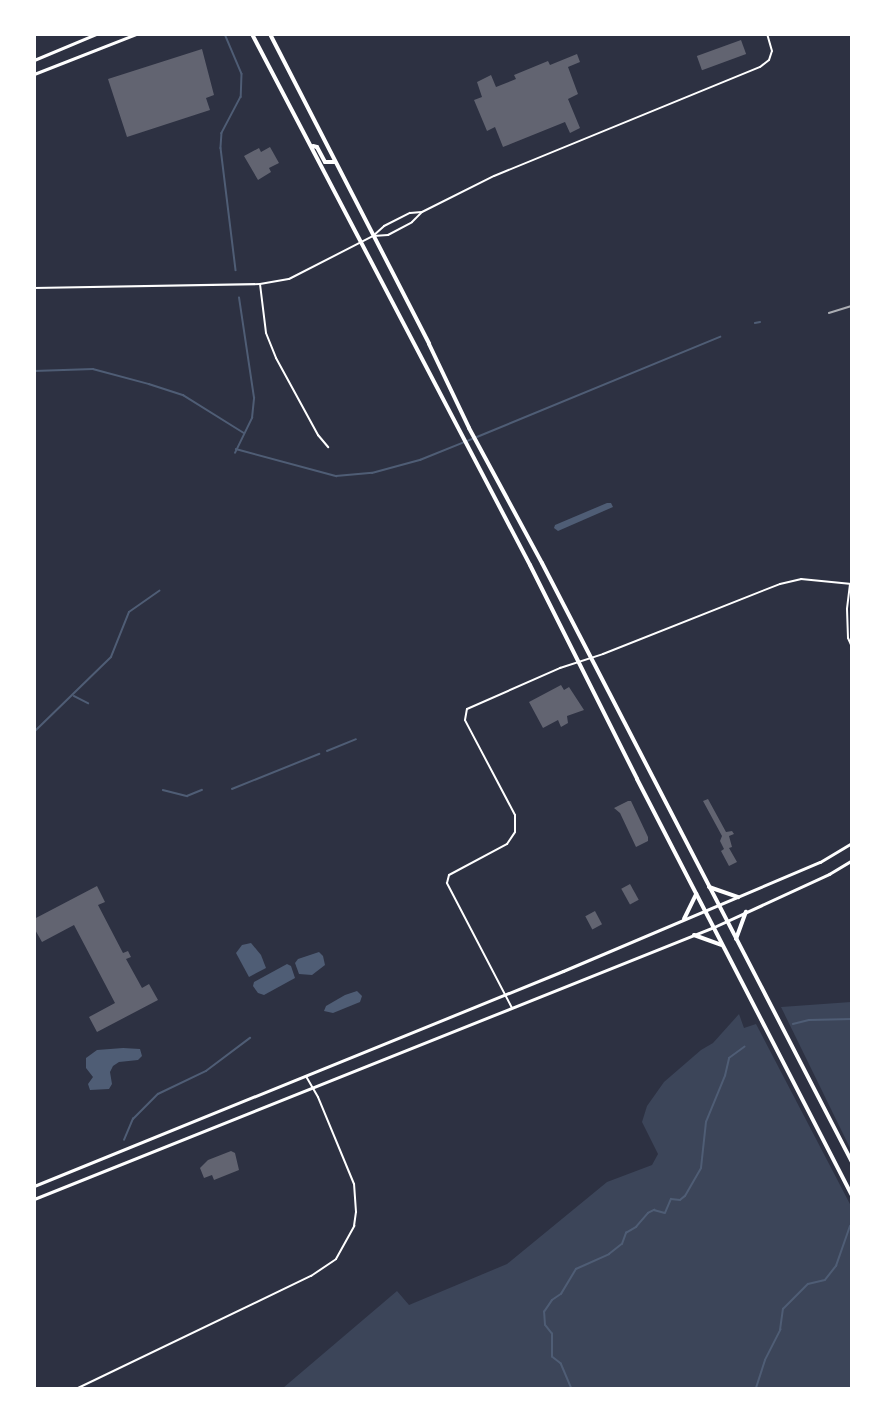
<!DOCTYPE html>
<html>
<head>
<meta charset="utf-8">
<style>
	body { margin:0 }
	#map { position:relative; width:886px; height:1423px; overflow:hidden; background:#2d3142; font-family:Helvetica,sans-serif }
	div>[style] { position:absolute }
	[style*='--x'] { left:calc(var(--x)*1px); top:calc(var(--y)*1px); width:calc(var(--w)*1px); rotate:calc(var(--a)*1deg) }
	.green>* { inset:0; background:#3c4559 }
	.water>* { inset:0; background:#4f5d75 }
	.stream>* { height:1.5px; margin:-0.75px; padding:0 0.75px; transform-origin:0.75px; border-radius:0.75px; background:#4f5d75 }
	.building>* { inset:0; background:#626471; transform-origin:0 0 }
	.minor>* { height:2px; margin:-1px; padding:0 1px; transform-origin:1px; border-radius:1px; background:#fff }
	.secondary>* { height:3px; margin:-1.5px; padding:0 1.5px; transform-origin:1.5px; border-radius:1.5px; background:#fff }
	.primary>* { height:4px; margin:-2px; padding:0 2px; transform-origin:2px; border-radius:2px; background:#fff }
	.rail>* { height:1.5px; margin:-0.75px; padding:0 0.75px; transform-origin:0.75px; border-radius:0.75px; background:#abadb3 }
	span { translate:-50% -50%; white-space:nowrap; text-align:center; line-height:1.15; -webkit-text-stroke:4.5px #fff; paint-order:stroke }
	.frame { position:absolute; inset:0; border:36px solid #fff; pointer-events:none }
</style>
</head>
<body>
<div id="map">
	<div class="green">
		<i style="clip-path:polygon(851px 1002px,852px 1002px,851px 1150px,781px 1007px)"></i>
		<i style="clip-path:polygon(739px 1014px,744px 1028px,756px 1024px,851px 1206px,851px 1388px,283px 1388px,397px 1291px,409px 1305px,507px 1264px,607px 1182px,652px 1165px,658px 1154px,642px 1122px,647px 1106px,664px 1082px,701px 1050px,713px 1043px)"></i>
	</div>
	<div class="water">
		<i style="clip-path:polygon(607px 503px,611px 503px,613px 507px,558px 531px,554px 528px,555px 525px)"></i>
		<i style="clip-path:polygon(251px 943px,261px 955px,266px 968px,249px 977px,236px 953px,242px 945px)"></i>
		<i style="clip-path:polygon(319px 952px,323px 956px,325px 965px,312px 975px,299px 974px,295px 963px,298px 959px)"></i>
		<i style="clip-path:polygon(287px 964px,291px 966px,295px 978px,264px 995px,258px 993px,253px 986px,254px 982px)"></i>
		<i style="clip-path:polygon(357px 991px,362px 996px,360px 1002px,333px 1013px,324px 1011px,326px 1006px,345px 995px)"></i>
		<i style="clip-path:polygon(123px 1048px,140px 1049px,142px 1056px,138px 1060px,119px 1062px,113px 1066px,110px 1072px,112px 1084px,109px 1089px,90px 1090px,88px 1084px,93px 1077px,86px 1068px,86px 1058px,97px 1050px)"></i>
	</div>
	<div class="stream">
		<i style="--x:225;--y:34;--w:43;--a:67"></i>
		<i style="--x:242;--y:74;--w:23;--a:92"></i>
		<i style="--x:241;--y:97;--w:41;--a:117.8"></i>
		<i style="--x:222;--y:133;--w:15;--a:94"></i>
		<i style="--x:221;--y:148;--w:123;--a:83"></i>
		<i style="--x:755;--y:323;--w:5;--a:-11"></i>
		<i style="--x:34;--y:371;--w:59;--a:-1.9"></i>
		<i style="--x:93;--y:369;--w:58;--a:15"></i>
		<i style="--x:149;--y:384;--w:36;--a:18"></i>
		<i style="--x:183;--y:395;--w:72;--a:31.9"></i>
		<i style="--x:477;--y:437;--w:263;--a:-22.4"></i>
		<i style="--x:236;--y:449;--w:104;--a:15.1"></i>
		<i style="--x:336;--y:476;--w:36;--a:-5"></i>
		<i style="--x:372;--y:473;--w:50;--a:-15.2"></i>
		<i style="--x:420;--y:460;--w:56;--a:-22"></i>
		<i style="--x:235;--y:453;--w:39;--a:-64"></i>
		<i style="--x:252;--y:418;--w:20;--a:-84"></i>
		<i style="--x:254;--y:398;--w:101;--a:-98.5"></i>
		<i style="--x:74;--y:696;--w:16;--a:27"></i>
		<i style="--x:34;--y:732;--w:107;--a:-44.2"></i>
		<i style="--x:111;--y:657;--w:48;--a:-68.2"></i>
		<i style="--x:129;--y:612;--w:37;--a:-35"></i>
		<i style="--x:327;--y:751;--w:31;--a:-22"></i>
		<i style="--x:232;--y:789;--w:94;--a:-21.9"></i>
		<i style="--x:163;--y:790;--w:25;--a:14"></i>
		<i style="--x:187;--y:796;--w:16;--a:-22"></i>
		<i style="--x:793;--y:1024;--w:16;--a:-14"></i>
		<i style="--x:809;--y:1020;--w:43;--a:-1.3"></i>
		<i style="--x:124;--y:1140;--w:23;--a:-67"></i>
		<i style="--x:133;--y:1119;--w:35;--a:-45"></i>
		<i style="--x:158;--y:1094;--w:53;--a:-25.6"></i>
		<i style="--x:206;--y:1071;--w:55;--a:-36.9"></i>
		<i style="--x:571;--y:1388;--w:26;--a:-113"></i>
		<i style="--x:561;--y:1364;--w:11;--a:-142"></i>
		<i style="--x:552;--y:1357;--w:23;--a:-90"></i>
		<i style="--x:552;--y:1334;--w:11;--a:-128"></i>
		<i style="--x:545;--y:1325;--w:13;--a:-94"></i>
		<i style="--x:544;--y:1312;--w:14;--a:-56"></i>
		<i style="--x:552;--y:1300;--w:11;--a:-34"></i>
		<i style="--x:561;--y:1294;--w:29;--a:-59"></i>
		<i style="--x:576;--y:1269;--w:36;--a:-24"></i>
		<i style="--x:609;--y:1254;--w:16;--a:-38"></i>
		<i style="--x:622;--y:1244;--w:12;--a:-70"></i>
		<i style="--x:626;--y:1233;--w:12;--a:-31"></i>
		<i style="--x:636;--y:1227;--w:18;--a:-49"></i>
		<i style="--x:648;--y:1213;--w:7;--a:-27"></i>
		<i style="--x:654;--y:1210;--w:11;--a:15"></i>
		<i style="--x:665;--y:1213;--w:15;--a:-67"></i>
		<i style="--x:671;--y:1199;--w:9;--a:6"></i>
		<i style="--x:680;--y:1200;--w:6;--a:-39"></i>
		<i style="--x:685;--y:1196;--w:32;--a:-60"></i>
		<i style="--x:701;--y:1168;--w:46;--a:-83.8"></i>
		<i style="--x:706;--y:1122;--w:50;--a:-67.6"></i>
		<i style="--x:725;--y:1076;--w:18;--a:-77"></i>
		<i style="--x:729;--y:1058;--w:19;--a:-36"></i>
		<i style="--x:756;--y:1388;--w:29;--a:-72"></i>
		<i style="--x:765;--y:1360;--w:34;--a:-63"></i>
		<i style="--x:780;--y:1330;--w:21;--a:-82"></i>
		<i style="--x:783;--y:1309;--w:35;--a:-45"></i>
		<i style="--x:808;--y:1284;--w:17;--a:-13"></i>
		<i style="--x:825;--y:1280;--w:18;--a:-52"></i>
		<i style="--x:836;--y:1266;--w:42;--a:-70.7"></i>
	</div>
	<div class="building">
		<i style="left:741px;top:40px;width:15px;height:47px;rotate:70deg"></i>
		<i style="clip-path:polygon(202px 49px,214px 95px,206px 98px,210px 110px,127px 137px,108px 79px)"></i>
		<i style="clip-path:polygon(577px 54px,580px 62px,568px 67px,578px 94px,568px 99px,580px 128px,570px 133px,565px 122px,503px 147px,495px 127px,487px 131px,474px 100px,482px 97px,477px 82px,491px 75px,496px 87px,516px 79px,514px 75px,548px 61px,550px 65px)"></i>
		<i style="clip-path:polygon(270px 147px,279px 163px,269px 168px,271px 172px,258px 180px,244px 156px,259px 148px,261px 152px)"></i>
		<i style="clip-path:polygon(561px 685px,564px 690px,569px 687px,584px 710px,567px 716px,568px 723px,561px 727px,558px 720px,543px 728px,529px 702px)"></i>
		<i style="clip-path:polygon(708px 799px,726px 832px,732px 831px,734px 834px,729px 836px,732px 847px,729px 848px,737px 862px,729px 866px,721px 851px,724px 849px,720px 841px,722px 836px,703px 801px)"></i>
		<i style="clip-path:polygon(628px 801px,631px 801px,648px 837px,648px 841px,636px 847px,620px 813px,614px 808px)"></i>
		<i style="left:630px;top:884px;width:18px;height:10px;rotate:61deg"></i>
		<i style="clip-path:polygon(97px 886px,105px 902px,98px 905px,123px 953px,128px 951px,131px 957px,126px 959px,142px 988px,149px 984px,158px 1000px,97px 1032px,89px 1017px,115px 1003px,74px 925px,42px 942px,34px 928px,34px 919px)"></i>
		<i style="left:595px;top:911px;width:15px;height:11px;rotate:62deg"></i>
		<i style="clip-path:polygon(231px 1151px,235px 1153px,239px 1170px,214px 1180px,212px 1175px,204px 1178px,200px 1168px,208px 1160px)"></i>
	</div>
	<div class="minor">
		<i style="--x:373;--y:236;--w:15;--a:-4"></i>
		<i style="--x:388;--y:235;--w:27;--a:-28"></i>
		<i style="--x:412;--y:222;--w:14;--a:-45"></i>
		<i style="--x:422;--y:212;--w:80;--a:-26.6"></i>
		<i style="--x:494;--y:176;--w:287;--a:-22.3"></i>
		<i style="--x:760;--y:67;--w:11;--a:-38"></i>
		<i style="--x:769;--y:60;--w:9;--a:-72"></i>
		<i style="--x:772;--y:51;--w:18;--a:-106"></i>
		<i style="--x:260;--y:284;--w:49;--a:83"></i>
		<i style="--x:266;--y:333;--w:27;--a:68"></i>
		<i style="--x:276;--y:358;--w:88;--a:61.4"></i>
		<i style="--x:318;--y:435;--w:16;--a:50"></i>
		<i style="--x:34;--y:288;--w:226;--a:-1"></i>
		<i style="--x:260;--y:284;--w:29;--a:-10"></i>
		<i style="--x:289;--y:279;--w:94;--a:-27.1"></i>
		<i style="--x:373;--y:236;--w:15;--a:-42"></i>
		<i style="--x:384;--y:226;--w:29;--a:-27"></i>
		<i style="--x:410;--y:213;--w:12;--a:-5"></i>
		<i style="--x:850;--y:584;--w:25;--a:97"></i>
		<i style="--x:847;--y:609;--w:29;--a:88"></i>
		<i style="--x:848;--y:638;--w:10;--a:66"></i>
		<i style="--x:512;--y:1008;--w:141;--a:-117.5"></i>
		<i style="--x:447;--y:883;--w:8;--a:-76"></i>
		<i style="--x:449;--y:875;--w:66;--a:-28.1"></i>
		<i style="--x:507;--y:844;--w:14;--a:-56"></i>
		<i style="--x:515;--y:832;--w:17;--a:-90"></i>
		<i style="--x:515;--y:815;--w:107;--a:-117.8"></i>
		<i style="--x:465;--y:720;--w:11;--a:-80"></i>
		<i style="--x:467;--y:709;--w:102;--a:-23.8"></i>
		<i style="--x:560;--y:668;--w:45;--a:-18"></i>
		<i style="--x:603;--y:654;--w:190;--a:-21.6"></i>
		<i style="--x:780;--y:584;--w:22;--a:-13"></i>
		<i style="--x:801;--y:579;--w:51;--a:5.6"></i>
		<i style="--x:78;--y:1388;--w:259;--a:-25.7"></i>
		<i style="--x:311;--y:1276;--w:30;--a:-34"></i>
		<i style="--x:336;--y:1259;--w:38;--a:-61"></i>
		<i style="--x:354;--y:1226;--w:14;--a:-82"></i>
		<i style="--x:356;--y:1212;--w:28;--a:-94"></i>
		<i style="--x:354;--y:1184;--w:94;--a:-112.5"></i>
		<i style="--x:318;--y:1097;--w:24;--a:-120"></i>
	</div>
	<div class="secondary">
		<i style="--x:34;--y:60;--w:67;--a:-22.8"></i>
		<i style="--x:34;--y:74;--w:110;--a:-21.4"></i>
		<i style="--x:34;--y:1186;--w:571;--a:-22.12"></i>
		<i style="--x:563;--y:971;--w:279;--a:-23"></i>
		<i style="--x:820;--y:862;--w:37;--a:-31"></i>
		<i style="--x:34;--y:1199;--w:732;--a:-21.8"></i>
		<i style="--x:714;--y:927;--w:127;--a:-24.7"></i>
		<i style="--x:829;--y:874;--w:27;--a:-31"></i>
	</div>
	<div class="primary">
		<i style="--x:252;--y:34;--w:599;--a:62.37"></i>
		<i style="--x:530;--y:565;--w:239;--a:63.4"></i>
		<i style="--x:637;--y:779;--w:468;--a:62.7"></i>
		<i style="--x:270;--y:34;--w:348;--a:62.8"></i>
		<i style="--x:429;--y:344;--w:93;--a:64.5"></i>
		<i style="--x:469;--y:428;--w:153;--a:61.6"></i>
		<i style="--x:542;--y:563;--w:674;--a:62.64"></i>
		<i style="--x:313;--y:146;--w:4;--a:14"></i>
		<i style="--x:317;--y:147;--w:17;--a:62"></i>
		<i style="--x:325;--y:162;--w:10;--a:0"></i>
		<i style="--x:709;--y:887;--w:31;--a:19"></i>
		<i style="--x:684;--y:919;--w:28;--a:-64"></i>
		<i style="--x:694;--y:935;--w:29;--a:20"></i>
		<i style="--x:736;--y:939;--w:29;--a:-70"></i>
	</div>
	<div class="rail">
		<i style="--x:829;--y:313;--w:24;--a:-17"></i>
	</div>
	<div class="frame"></div>
</div>
</body>
</html>
